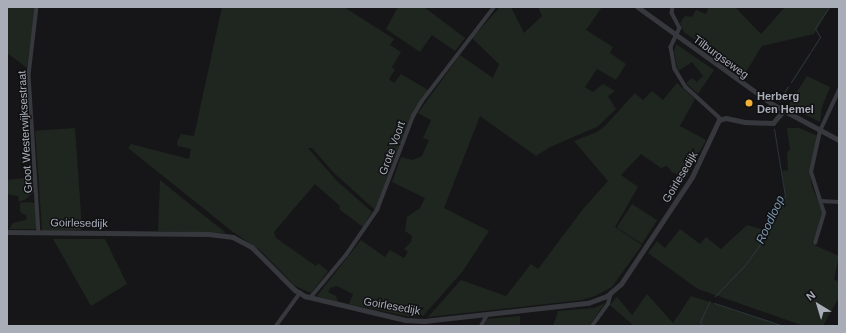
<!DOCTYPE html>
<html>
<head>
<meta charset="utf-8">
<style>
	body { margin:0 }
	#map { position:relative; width:846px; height:333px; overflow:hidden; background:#161618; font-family:Arial,sans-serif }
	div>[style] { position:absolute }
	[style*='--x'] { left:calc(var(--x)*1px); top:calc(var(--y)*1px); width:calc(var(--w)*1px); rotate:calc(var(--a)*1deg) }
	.green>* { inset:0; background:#1e261f; transform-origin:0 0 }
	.stream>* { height:1px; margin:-0.5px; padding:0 0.5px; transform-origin:0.5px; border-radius:0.5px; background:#2c353c }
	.minor>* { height:3.5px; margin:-1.75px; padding:0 1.75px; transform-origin:1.75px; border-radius:1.75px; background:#37383d }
	.tertiary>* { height:4.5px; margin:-2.25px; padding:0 2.25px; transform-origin:2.25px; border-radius:2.25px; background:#37383d }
	.dots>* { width:11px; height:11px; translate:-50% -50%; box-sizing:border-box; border:2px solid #111113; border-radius:50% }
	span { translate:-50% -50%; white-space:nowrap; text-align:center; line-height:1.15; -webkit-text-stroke:3px #111113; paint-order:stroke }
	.street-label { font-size:11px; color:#a8adb8 }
	.poi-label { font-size:11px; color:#a8adb8; font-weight:700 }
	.left { translate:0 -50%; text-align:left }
	.water-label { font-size:12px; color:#7f9bb3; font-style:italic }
	.frame { position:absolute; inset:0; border:8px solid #a8adb8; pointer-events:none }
	.north { position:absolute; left:798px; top:285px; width:40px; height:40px; -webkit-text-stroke:3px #111113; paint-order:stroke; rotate:322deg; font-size:11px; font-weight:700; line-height:16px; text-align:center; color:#a8adb8 }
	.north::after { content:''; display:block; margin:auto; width:14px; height:18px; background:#a8adb8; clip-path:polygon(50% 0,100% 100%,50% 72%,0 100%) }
</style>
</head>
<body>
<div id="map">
	<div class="green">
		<i style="clip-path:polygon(7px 7px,35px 7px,27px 68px,7px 53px)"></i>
		<i style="clip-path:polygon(222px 7px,344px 7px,394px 39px,390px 45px,401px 52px,392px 67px,395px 70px,389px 79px,394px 83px,401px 74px,428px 90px,407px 125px,375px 210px,334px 173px,312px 148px,308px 148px,336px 180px,372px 212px,363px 227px,339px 209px,340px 206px,315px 184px,274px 232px,276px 238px,316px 266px,318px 263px,328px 271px,311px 293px,295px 286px,260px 250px,233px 232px,128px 148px,131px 144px,189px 159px,191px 149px,178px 146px,177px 142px,181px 134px,194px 136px)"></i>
		<i style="clip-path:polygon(398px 7px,424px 7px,465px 38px,455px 51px,432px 35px,420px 52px,386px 29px)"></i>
		<i style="clip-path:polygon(500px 7px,511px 7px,524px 33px,542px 16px,538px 7px,602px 7px,586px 30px,613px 47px,610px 53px,626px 64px,616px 80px,597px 69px,585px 87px,593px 92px,603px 84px,615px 91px,608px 96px,616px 109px,597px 127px,550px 147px,536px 156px,480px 116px,444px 208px,489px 231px,463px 271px,423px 316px,411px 317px,349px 304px,353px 294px,337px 286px,330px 288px,328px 292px,336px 296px,338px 302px,317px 296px,361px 240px,385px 257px,390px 250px,404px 258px,408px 252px,404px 249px,411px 242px,412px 236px,405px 231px,407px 217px,420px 208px,425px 198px,392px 182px,401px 157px,413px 160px,422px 156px,429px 140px,423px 138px,431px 120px,418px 113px,460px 55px,493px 78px,499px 64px,472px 38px)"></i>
		<i style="clip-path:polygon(709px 7px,735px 7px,761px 34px,785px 7px,830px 7px,814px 34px,762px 46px,744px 75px,684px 32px,680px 23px,685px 16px,692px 17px,696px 10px,706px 14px)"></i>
		<i style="clip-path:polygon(676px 44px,714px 70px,698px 94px,686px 83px,692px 78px,697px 82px,703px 76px,692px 62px,678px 71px,674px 52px)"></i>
		<i style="clip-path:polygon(807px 76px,830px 87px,822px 107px,820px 122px,788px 106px)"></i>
		<i style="clip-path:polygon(677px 83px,695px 99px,680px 126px,706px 140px,687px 176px,673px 173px,667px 166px,661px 168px,641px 154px,621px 175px,638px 187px,615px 227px,642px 245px,612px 287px,595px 296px,582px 300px,428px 317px,461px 280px,506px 296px,531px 264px,538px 269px,583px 209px,608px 181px,574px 141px,597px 132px,605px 126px,635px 93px,643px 100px,652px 91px,663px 100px)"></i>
		<i style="left:75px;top:128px;width:102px;height:40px;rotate:86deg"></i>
		<i style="clip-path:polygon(787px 128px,799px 128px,818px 136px,810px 172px,812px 187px,822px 210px,822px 218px,812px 244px,839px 256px,834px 279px,839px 282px,839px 297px,823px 326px,804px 326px,698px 289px,648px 253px,657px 241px,665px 248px,680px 229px,700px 244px,706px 237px,721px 249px,747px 225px,767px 231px,785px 196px,782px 171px,788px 170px,787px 152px,790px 150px)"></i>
		<i style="clip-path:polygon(34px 177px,35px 191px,26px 199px,19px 202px,18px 196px,7px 194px,7px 180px)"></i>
		<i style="clip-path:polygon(160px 180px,187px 202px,226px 233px,158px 231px)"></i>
		<i style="clip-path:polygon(26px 202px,35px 203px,37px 229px,9px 229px,13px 223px,26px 220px,27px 216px,20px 212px,20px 203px)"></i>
		<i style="left:632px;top:204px;width:30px;height:28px;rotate:33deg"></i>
		<i style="clip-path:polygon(53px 239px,105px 239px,127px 284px,91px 306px)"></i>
		<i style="clip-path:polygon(647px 294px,673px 323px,691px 296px,784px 326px,634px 326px,610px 305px,617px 297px,632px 315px)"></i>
		<i style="clip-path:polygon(605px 303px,589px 326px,553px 326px,558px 311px,594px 308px)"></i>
		<i style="clip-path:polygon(520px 316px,520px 326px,483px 326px,488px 319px)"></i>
	</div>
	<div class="stream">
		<i style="--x:811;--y:51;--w:17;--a:-57"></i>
		<i style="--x:820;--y:37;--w:10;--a:-119"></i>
		<i style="--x:815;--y:28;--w:25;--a:-56"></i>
		<i style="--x:791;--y:82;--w:35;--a:-57"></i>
		<i style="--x:779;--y:101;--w:17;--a:-59"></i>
		<i style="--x:715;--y:296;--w:43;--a:-45.9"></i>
		<i style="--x:745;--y:265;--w:24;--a:-54"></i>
		<i style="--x:759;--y:246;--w:56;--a:-62.5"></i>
		<i style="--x:785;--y:196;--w:68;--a:-99.3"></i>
		<i style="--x:714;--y:303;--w:74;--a:18.2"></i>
		<i style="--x:704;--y:326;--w:6;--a:-135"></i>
		<i style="--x:700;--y:322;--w:23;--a:-65"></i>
	</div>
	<div class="minor">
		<i style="--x:37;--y:7;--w:68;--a:96.7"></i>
		<i style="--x:29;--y:75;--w:157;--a:86.4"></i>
		<i style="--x:673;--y:7;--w:6;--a:99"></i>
		<i style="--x:672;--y:13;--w:17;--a:62"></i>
		<i style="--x:680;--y:28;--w:21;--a:115"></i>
		<i style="--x:671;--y:47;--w:22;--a:80"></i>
		<i style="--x:675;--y:69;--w:21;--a:59"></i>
		<i style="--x:686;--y:87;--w:47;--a:42.4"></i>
		<i style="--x:821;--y:201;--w:18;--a:3"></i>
		<i style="--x:815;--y:243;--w:31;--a:-73"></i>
		<i style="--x:824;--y:213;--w:43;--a:-107.6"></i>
		<i style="--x:811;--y:172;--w:42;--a:-77.6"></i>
		<i style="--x:820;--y:131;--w:45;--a:-65.1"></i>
		<i style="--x:310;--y:298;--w:56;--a:-50.1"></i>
		<i style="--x:346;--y:255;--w:55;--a:-55.4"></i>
		<i style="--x:377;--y:210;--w:101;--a:-69"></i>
		<i style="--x:413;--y:116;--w:17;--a:-59"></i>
		<i style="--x:422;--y:101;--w:118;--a:-52.5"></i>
		<i style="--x:276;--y:326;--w:41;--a:-54"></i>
		<i style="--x:481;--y:326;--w:13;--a:-61"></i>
		<i style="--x:592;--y:326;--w:27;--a:-54"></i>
		<i style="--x:608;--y:304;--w:11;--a:-75"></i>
	</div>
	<div class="tertiary">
		<i style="--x:638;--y:7;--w:168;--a:35.8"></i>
		<i style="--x:774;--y:105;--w:74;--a:28.3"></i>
		<i style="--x:7;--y:232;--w:202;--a:0.6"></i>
		<i style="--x:209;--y:234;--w:24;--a:7"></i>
		<i style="--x:233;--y:237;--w:21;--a:28"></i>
		<i style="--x:252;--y:247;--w:61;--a:45"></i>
		<i style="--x:295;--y:290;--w:12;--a:31"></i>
		<i style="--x:305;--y:296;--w:104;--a:13.4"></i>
		<i style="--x:406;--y:320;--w:18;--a:3"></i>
		<i style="--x:424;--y:321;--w:165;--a:-6.3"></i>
		<i style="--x:588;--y:303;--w:20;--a:-20"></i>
		<i style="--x:607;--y:296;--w:18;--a:-41"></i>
		<i style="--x:621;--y:284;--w:128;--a:-56.4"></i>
		<i style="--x:692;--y:177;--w:63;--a:-64.7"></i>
		<i style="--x:719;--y:120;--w:7;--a:-16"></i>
		<i style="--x:726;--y:118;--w:19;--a:12"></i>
		<i style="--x:745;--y:122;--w:28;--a:2"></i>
		<i style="--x:773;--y:123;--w:16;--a:-50"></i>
	</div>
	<div class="dots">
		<i style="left:749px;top:103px;background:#f2b134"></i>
	</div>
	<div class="street-label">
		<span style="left:721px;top:57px;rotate:36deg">Tilburgseweg</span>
		<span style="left:25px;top:132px;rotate:-93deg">Groot Westerwijksestraat</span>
		<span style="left:392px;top:148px;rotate:-70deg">Grote Voort</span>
		<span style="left:680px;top:177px;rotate:-59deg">Goirlesedijk</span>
		<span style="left:79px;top:223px;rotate:1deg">Goirlesedijk</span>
		<span style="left:392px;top:306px;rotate:10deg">Goirlesedijk</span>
	</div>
	<div class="poi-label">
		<span class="left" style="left:757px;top:103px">Herberg<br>Den Hemel</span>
	</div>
	<div class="water-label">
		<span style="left:771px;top:220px;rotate:-65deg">Roodloop</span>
	</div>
	<div class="frame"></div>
	<div class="north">N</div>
</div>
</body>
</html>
